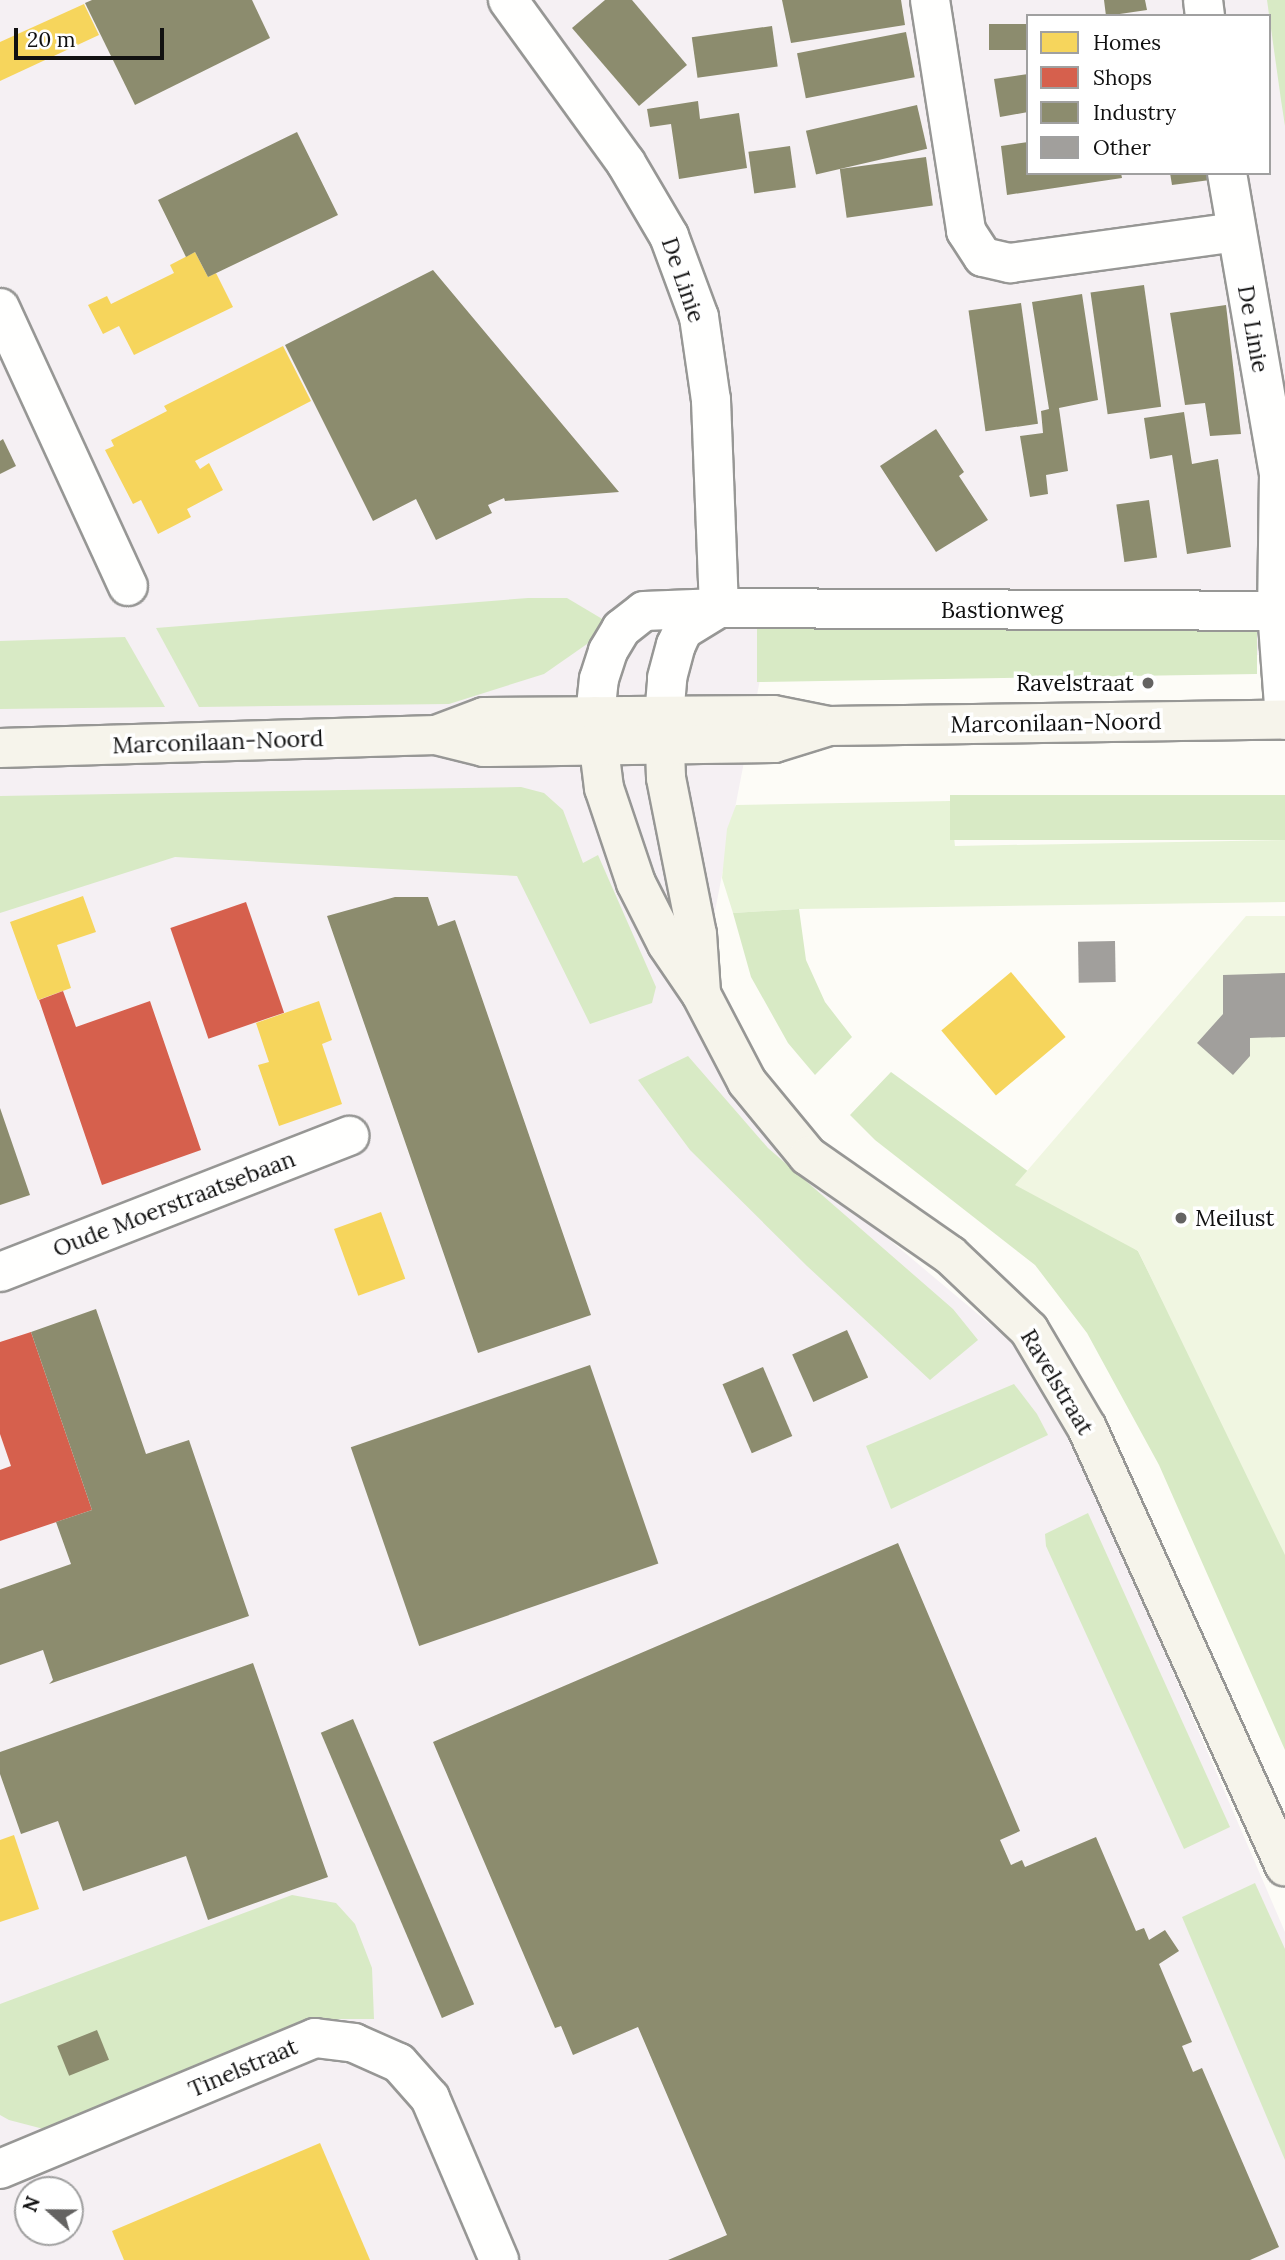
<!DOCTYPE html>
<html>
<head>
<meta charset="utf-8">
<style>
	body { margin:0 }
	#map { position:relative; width:1285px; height:2260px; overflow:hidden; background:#fdfcf7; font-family:Lora,serif }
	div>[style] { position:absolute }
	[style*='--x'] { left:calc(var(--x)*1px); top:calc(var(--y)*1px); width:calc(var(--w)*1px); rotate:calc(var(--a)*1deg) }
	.industrial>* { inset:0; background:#f5f0f3 }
	.green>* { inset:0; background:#e7f3d7 }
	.forest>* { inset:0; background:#d8eac5; transform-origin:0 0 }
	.pitch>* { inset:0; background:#f0f6e1 }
	.homes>* { inset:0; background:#f6d55c; transform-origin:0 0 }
	.shops>* { inset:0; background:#d6604d; transform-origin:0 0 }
	.industry>* { inset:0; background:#8c8c6e; transform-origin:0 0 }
	.building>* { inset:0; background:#a19f9c; transform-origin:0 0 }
	.roads { filter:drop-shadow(2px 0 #979795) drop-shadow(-2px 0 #979795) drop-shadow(0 2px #979795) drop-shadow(0 -2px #979795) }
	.street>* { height:38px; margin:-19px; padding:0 19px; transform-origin:19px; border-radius:19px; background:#fffffe }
	.secondary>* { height:38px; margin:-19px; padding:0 19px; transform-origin:19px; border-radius:19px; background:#f6f4eb }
	.dots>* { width:19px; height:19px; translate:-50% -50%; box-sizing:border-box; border:4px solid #fff; border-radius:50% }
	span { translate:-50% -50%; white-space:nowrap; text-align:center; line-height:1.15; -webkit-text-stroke:7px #fff; paint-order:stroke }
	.street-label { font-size:23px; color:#111 }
	.poi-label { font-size:23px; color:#111 }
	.right { translate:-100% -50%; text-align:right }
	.left { translate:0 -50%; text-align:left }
	.legend { position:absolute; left:1026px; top:14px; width:245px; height:161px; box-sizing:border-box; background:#fff; border:2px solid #a0a0a0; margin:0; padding:9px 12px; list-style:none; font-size:21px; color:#111 }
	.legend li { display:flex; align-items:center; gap:14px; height:35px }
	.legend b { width:35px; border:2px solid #a0a0a0 }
	.north { position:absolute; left:14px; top:2176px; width:70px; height:70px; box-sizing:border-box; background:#fff; border:2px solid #a0a0a0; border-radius:50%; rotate:291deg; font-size:19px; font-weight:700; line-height:28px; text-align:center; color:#111 }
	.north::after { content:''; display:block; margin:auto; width:24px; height:32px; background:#646362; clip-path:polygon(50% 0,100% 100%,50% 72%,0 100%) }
	.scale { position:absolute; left:14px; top:28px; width:150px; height:32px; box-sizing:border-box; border:4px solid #111; border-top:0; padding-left:9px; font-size:21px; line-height:24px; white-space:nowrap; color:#111; -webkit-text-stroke:5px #fff; paint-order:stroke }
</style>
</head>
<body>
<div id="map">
	<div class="industrial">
		<i style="clip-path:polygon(evenodd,0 0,1285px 0,1285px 655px,764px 659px,696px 1009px,760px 1131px,1042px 1368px,1285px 1932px,1285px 2260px,0 2260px,0 0,1028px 16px,1269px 16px,1269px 173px,1028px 173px,1028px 16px,0 0,28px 2190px,70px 2190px,70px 2232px,28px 2232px,28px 2190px)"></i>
	</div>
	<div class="green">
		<i style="clip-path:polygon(950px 801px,955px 846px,1285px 840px,1285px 902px,799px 909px,733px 913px,722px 878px,727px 829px,736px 805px)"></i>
	</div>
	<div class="forest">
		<i style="clip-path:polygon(1267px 0,1285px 0,1285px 126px,1281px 100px)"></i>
		<i style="clip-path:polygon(528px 598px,567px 598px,604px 620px,587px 644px,544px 674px,449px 704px,199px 707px,156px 628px)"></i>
		<i style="clip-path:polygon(757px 628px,1257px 629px,1257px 674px,757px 682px)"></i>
		<i style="clip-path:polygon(125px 637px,165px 707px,0 709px,0 641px)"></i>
		<i style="clip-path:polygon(521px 787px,544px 793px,563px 810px,583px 863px,598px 855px,656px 987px,652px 1003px,590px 1024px,517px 876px,175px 857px,0 913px,0 796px)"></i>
		<i style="left:1285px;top:795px;width:45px;height:335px;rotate:90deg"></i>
		<i style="clip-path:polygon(799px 909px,806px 960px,825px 1002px,852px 1037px,815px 1075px,788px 1043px,751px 977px,733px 913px)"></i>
		<i style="clip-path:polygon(688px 1056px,768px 1148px,953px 1309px,978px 1340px,930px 1380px,807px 1266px,690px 1150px,638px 1080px)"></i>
		<i style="clip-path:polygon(891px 1072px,1138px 1251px,1285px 1544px,1285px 1750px,1159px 1465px,1087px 1333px,1035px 1265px,875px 1140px,850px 1115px)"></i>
		<i style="clip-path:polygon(1014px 1384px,1037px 1414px,1048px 1435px,891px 1509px,866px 1446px)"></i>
		<i style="clip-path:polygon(1088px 1513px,1230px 1827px,1184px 1849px,1046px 1546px,1045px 1534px)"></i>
		<i style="clip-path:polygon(1255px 1883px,1285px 1949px,1285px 2160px,1182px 1917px)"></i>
		<i style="clip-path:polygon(292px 1895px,336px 1903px,355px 1924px,372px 1968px,374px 2019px,340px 2019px,304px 2028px,55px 2132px,9px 2120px,0 2115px,0 2004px)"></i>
	</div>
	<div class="pitch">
		<i style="clip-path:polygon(1246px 916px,1285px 916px,1285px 1555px,1138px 1251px,1015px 1185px)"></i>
	</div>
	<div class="homes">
		<i style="clip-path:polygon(84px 4px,99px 35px,0 81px,0 42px)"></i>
		<i style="clip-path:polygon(195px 252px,208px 277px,216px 273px,233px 307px,134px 355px,119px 326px,103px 334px,88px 305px,107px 296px,111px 304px,174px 273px,170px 265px)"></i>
		<i style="clip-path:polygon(283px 346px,311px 401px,195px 461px,200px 469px,209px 463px,223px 490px,187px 509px,191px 517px,158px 534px,141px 500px,133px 504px,105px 450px,114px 446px,111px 440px,167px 411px,164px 406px)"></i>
		<i style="clip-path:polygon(83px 896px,96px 932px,57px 945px,71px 988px,38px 1000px,10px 922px)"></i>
		<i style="left:1011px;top:972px;width:85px;height:91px;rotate:50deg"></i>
		<i style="clip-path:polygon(319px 1001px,332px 1040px,322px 1044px,342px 1104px,279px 1126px,258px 1065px,269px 1062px,256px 1023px)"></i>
		<i style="left:381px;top:1212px;width:71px;height:50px;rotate:70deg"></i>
		<i style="clip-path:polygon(14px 1835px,39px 1909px,0 1922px,0 1840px)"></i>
		<i style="clip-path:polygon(320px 2143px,370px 2260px,124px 2260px,112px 2231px)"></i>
	</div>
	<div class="shops">
		<i style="left:246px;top:902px;width:117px;height:80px;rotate:71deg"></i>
		<i style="clip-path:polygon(63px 991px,76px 1027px,150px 1001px,201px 1150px,102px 1185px,39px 1000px)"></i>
		<i style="clip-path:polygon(31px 1332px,92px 1510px,0 1541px,0 1470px,11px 1466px,0 1434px,0 1342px)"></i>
	</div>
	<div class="industry">
		<i style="clip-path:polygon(92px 0,252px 0,270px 38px,135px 105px,85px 3px)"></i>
		<i style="clip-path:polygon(605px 0,632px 0,687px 65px,639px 106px,572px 28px)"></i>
		<i style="clip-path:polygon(782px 0,901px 0,905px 25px,791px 43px)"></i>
		<i style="clip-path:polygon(1104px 0,1145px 0,1147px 10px,1106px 16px)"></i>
		<i style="left:1028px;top:24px;width:26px;height:39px;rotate:90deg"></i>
		<i style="left:772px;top:26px;width:41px;height:81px;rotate:82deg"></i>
		<i style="left:906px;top:32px;width:46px;height:111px;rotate:79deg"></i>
		<i style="clip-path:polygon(1028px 74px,1028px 112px,1000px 117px,994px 79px)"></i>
		<i style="clip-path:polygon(698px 101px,700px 119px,739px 113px,747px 168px,679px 179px,671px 124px,650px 127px,647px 109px)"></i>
		<i style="left:917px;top:105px;width:45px;height:114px;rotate:77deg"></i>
		<i style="clip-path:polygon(297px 132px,338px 215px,208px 277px,195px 252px,186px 257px,158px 200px)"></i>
		<i style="clip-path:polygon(1028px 142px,1028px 173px,1121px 173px,1122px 178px,1007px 195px,1001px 146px)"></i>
		<i style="left:790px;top:146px;width:42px;height:42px;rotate:82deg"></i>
		<i style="left:926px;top:157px;width:49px;height:87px;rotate:82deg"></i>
		<i style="clip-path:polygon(1170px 173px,1209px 173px,1210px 180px,1172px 185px)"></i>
		<i style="clip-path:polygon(433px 270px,619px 492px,505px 501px,504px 498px,488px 505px,492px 513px,436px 540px,416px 499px,373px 521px,285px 345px)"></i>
		<i style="left:1144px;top:285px;width:123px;height:54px;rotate:82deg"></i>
		<i style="clip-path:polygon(1082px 294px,1098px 400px,1059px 408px,1068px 471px,1046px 475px,1048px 494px,1030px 497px,1020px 436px,1043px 433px,1041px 411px,1049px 409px,1032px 302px)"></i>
		<i style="left:1021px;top:303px;width:122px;height:53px;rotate:82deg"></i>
		<i style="clip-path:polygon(1226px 305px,1241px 434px,1210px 436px,1205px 403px,1185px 405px,1170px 313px)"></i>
		<i style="clip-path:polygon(1184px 412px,1192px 464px,1218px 459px,1231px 547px,1187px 554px,1172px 455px,1150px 459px,1144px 418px)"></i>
		<i style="clip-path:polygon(936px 429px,964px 472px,959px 476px,988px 520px,936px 552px,880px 466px)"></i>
		<i style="clip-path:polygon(3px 439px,16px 466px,0 474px,0 441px)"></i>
		<i style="left:1149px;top:500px;width:58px;height:33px;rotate:82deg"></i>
		<i style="clip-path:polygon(395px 897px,428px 897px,438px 926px,455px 920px,591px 1315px,478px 1353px,327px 916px)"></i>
		<i style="clip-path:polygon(0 1108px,30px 1195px,0 1205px)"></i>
		<i style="clip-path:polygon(96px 1309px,146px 1454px,189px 1440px,249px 1616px,49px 1684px,53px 1680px,43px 1650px,0 1665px,0 1589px,71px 1564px,56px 1522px,92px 1510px,31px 1332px)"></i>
		<i style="left:847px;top:1330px;width:52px;height:60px;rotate:66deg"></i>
		<i style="left:590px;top:1365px;width:210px;height:253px;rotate:71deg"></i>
		<i style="left:763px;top:1367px;width:75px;height:44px;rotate:67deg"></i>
		<i style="clip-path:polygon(898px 1543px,1020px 1831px,1000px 1840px,1011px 1865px,1022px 1860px,1025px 1867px,1096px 1837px,1136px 1931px,1144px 1928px,1149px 1940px,1165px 1930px,1179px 1951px,1159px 1964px,1192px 2042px,1182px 2046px,1193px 2072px,1202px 2068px,1279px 2247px,1250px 2260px,668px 2260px,727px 2235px,638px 2027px,573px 2055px,561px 2026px,555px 2028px,433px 1742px)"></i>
		<i style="clip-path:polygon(253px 1663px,328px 1877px,208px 1920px,186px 1856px,83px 1891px,58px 1821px,21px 1834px,0 1774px,0 1752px)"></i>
		<i style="left:353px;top:1719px;width:310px;height:35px;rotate:67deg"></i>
		<i style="left:97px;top:2030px;width:32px;height:43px;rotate:68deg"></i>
	</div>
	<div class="building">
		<i style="left:1115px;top:941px;width:41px;height:37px;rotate:89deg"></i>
		<i style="clip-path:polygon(1285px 973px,1285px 1037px,1250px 1038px,1250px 1056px,1233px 1075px,1197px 1043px,1223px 1014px,1223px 975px)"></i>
	</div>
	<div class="roads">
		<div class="street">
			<i style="--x:508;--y:0;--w:201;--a:54.1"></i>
			<i style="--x:626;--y:163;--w:85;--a:59.5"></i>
			<i style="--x:669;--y:236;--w:86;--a:69.7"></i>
			<i style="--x:699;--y:317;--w:84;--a:81.8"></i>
			<i style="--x:711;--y:400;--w:208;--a:87.8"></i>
			<i style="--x:930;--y:0;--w:234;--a:81.1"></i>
			<i style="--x:966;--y:231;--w:31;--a:57"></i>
			<i style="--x:983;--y:257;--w:28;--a:13"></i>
			<i style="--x:1010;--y:263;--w:227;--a:-7.8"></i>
			<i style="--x:1203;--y:0;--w:16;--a:83"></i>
			<i style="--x:1227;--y:173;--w:305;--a:80.2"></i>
			<i style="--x:1279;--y:474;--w:136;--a:90.8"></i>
			<i style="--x:1277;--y:610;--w:110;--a:85.8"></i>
			<i style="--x:0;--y:308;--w:306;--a:65.3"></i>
			<i style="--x:595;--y:716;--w:37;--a:-84"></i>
			<i style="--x:599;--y:679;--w:29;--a:-72"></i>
			<i style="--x:608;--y:651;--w:26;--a:-59"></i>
			<i style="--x:621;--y:629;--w:29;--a:-38"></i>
			<i style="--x:644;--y:611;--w:75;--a:-2.3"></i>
			<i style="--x:719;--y:608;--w:566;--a:0.3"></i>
			<i style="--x:664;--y:716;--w:38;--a:-85"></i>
			<i style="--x:667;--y:678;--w:34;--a:-75"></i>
			<i style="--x:676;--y:645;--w:17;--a:-65"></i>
			<i style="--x:683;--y:630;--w:42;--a:-31.4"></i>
			<i style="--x:0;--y:1272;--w:375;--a:-21.3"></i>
			<i style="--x:0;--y:2169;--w:341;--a:-22.6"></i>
			<i style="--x:315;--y:2038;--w:39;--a:7"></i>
			<i style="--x:354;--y:2043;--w:49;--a:24"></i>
			<i style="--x:399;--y:2063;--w:47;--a:48.5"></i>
			<i style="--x:430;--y:2098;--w:176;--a:66.9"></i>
		</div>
		<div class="secondary">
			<i style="--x:595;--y:716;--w:73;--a:82.9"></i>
			<i style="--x:604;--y:788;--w:100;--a:71.4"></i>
			<i style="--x:636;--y:883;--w:68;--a:63.1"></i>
			<i style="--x:667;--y:944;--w:60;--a:55.8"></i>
			<i style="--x:701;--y:994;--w:99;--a:62.4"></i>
			<i style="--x:747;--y:1082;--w:96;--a:50.5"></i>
			<i style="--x:808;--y:1156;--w:173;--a:34.9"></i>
			<i style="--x:950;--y:1255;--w:109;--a:43.5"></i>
			<i style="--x:1029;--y:1330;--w:114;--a:59.4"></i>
			<i style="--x:1087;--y:1428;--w:481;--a:65.7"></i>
			<i style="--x:664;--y:720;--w:58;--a:88"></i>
			<i style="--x:666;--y:778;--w:159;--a:78.8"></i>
			<i style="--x:697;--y:934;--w:58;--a:86.1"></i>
			<i style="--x:436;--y:735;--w:51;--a:-20.6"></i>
			<i style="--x:484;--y:717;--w:289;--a:-0.4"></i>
			<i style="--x:773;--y:715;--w:56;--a:11.3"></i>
			<i style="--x:828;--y:726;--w:457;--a:-0.8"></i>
			<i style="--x:0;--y:748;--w:436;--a:-1.7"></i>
			<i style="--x:436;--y:735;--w:49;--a:14"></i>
			<i style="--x:484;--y:747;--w:290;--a:-0.8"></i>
			<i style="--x:774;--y:743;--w:54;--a:-17.1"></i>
		</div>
	</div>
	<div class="dots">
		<i style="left:1148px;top:683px;background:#646362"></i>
		<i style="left:1181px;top:1218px;background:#646362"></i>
	</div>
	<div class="street-label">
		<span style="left:683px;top:280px;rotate:71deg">De Linie</span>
		<span style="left:1253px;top:329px;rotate:80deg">De Linie</span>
		<span style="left:1002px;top:610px">Bastionweg</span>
		<span style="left:1056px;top:723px;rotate:-1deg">Marconilaan-Noord</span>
		<span style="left:218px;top:742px;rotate:-2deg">Marconilaan-Noord</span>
		<span style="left:174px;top:1204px;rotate:-21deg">Oude Moerstraatsebaan</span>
		<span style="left:1057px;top:1382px;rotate:59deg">Ravelstraat</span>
		<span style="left:243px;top:2068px;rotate:-23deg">Tinelstraat</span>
	</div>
	<div class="poi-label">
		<span class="right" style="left:1134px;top:683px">Ravelstraat</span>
		<span class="left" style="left:1195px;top:1218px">Meilust</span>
	</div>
	<ul class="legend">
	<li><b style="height:19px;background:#f6d55c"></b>Homes</li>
	<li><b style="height:19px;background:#d6604d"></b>Shops</li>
	<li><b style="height:19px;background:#8c8c6e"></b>Industry</li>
	<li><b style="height:19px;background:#a19f9c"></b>Other</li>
	</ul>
	<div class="north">N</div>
	<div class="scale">20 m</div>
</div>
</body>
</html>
